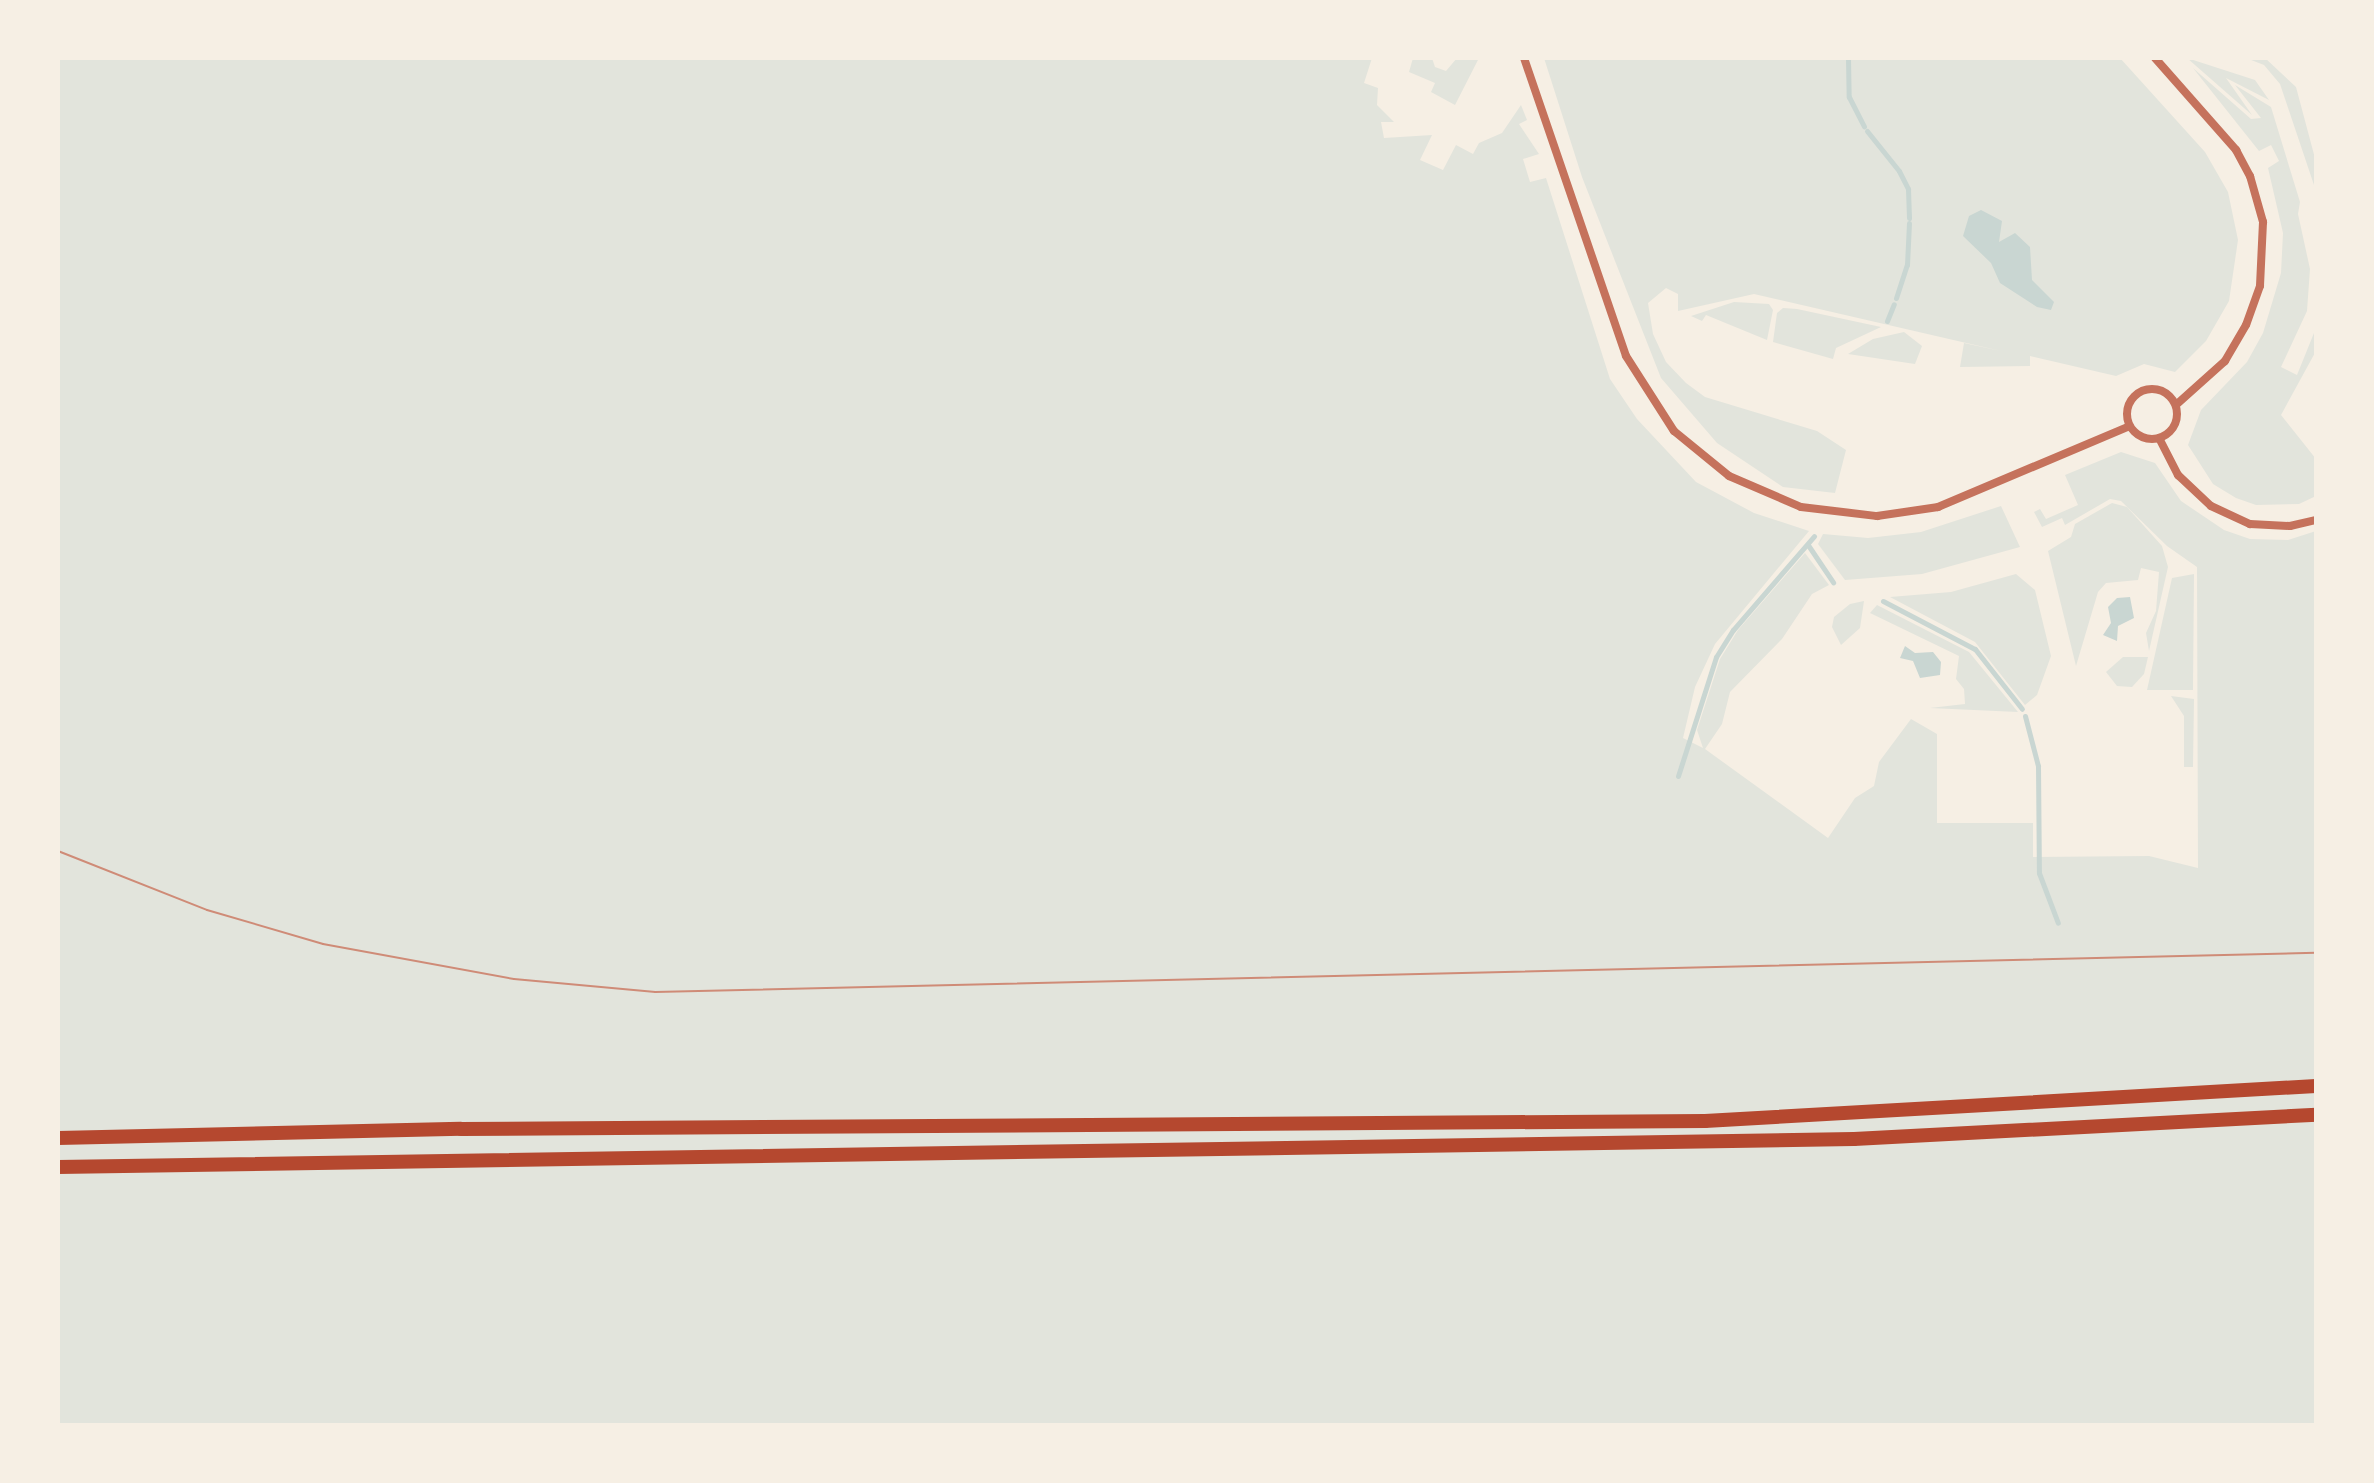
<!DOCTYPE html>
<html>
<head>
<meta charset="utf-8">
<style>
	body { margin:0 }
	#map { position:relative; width:2374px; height:1483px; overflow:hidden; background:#f6efe4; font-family:Raleway,sans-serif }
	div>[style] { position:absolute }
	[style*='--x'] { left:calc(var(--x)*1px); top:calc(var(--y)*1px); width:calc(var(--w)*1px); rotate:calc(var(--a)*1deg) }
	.green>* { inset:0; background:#e2e4dc }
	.water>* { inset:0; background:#c9d6d2 }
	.stream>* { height:5px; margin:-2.5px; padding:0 2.5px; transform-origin:2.5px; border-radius:2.5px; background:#c9d6d2 }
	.minor>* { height:8px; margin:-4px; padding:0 4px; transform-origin:4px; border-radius:4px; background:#c5725c }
	.minor>.ring { margin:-4px; padding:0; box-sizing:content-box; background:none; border:8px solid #c5725c; border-radius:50% }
	.trunk>* { height:14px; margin:-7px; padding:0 7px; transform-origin:7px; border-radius:7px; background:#b5482f }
	.tram>* { height:2px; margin:-1px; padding:0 1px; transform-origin:1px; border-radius:1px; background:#cf8b77 }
	span { translate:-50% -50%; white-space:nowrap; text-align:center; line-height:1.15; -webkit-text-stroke:8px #f6efe4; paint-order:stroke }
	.frame { position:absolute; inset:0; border:60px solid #f6efe4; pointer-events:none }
</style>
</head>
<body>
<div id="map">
	<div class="green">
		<i style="clip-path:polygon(58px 58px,1372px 58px,1364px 83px,1378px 88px,1377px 105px,1394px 122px,1381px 122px,1384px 138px,1432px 135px,1420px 160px,1443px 170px,1456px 145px,1473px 154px,1479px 143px,1502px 133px,1521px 105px,1527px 120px,1519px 124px,1539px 154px,1523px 159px,1530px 182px,1546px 178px,1610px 379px,1637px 419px,1696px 482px,1754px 513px,1809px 531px,1715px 644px,1695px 687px,1683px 738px,1703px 748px,1697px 730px,1720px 659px,1738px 630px,1805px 553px,1829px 585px,1812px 594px,1782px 639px,1730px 692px,1722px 724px,1705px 749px,1828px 838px,1855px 798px,1874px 786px,1879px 762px,1911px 719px,1937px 734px,1937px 823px,2033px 823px,2033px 857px,2149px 856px,2198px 868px,2197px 567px,2167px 546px,2121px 501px,2110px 499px,2065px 525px,2062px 518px,2042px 527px,2034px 512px,2040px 509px,2046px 519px,2078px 505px,2065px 475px,2121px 452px,2155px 463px,2181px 501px,2224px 530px,2250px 539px,2288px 540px,2316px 531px,2316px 1425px,58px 1425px)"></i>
		<i style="clip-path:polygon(1413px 58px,1432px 58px,1435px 67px,1446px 71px,1457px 58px,1479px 58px,1455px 105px,1431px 92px,1435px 83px,1409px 72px)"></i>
		<i style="clip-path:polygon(1544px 58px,2120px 58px,2205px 152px,2228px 192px,2238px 240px,2229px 301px,2206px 341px,2175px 372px,2144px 364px,2116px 376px,2030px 356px,2030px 366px,1960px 367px,1964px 343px,2001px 351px,1754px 294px,1678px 311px,1678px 294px,1666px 288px,1648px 303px,1653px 334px,1666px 362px,1686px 383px,1705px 397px,1817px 431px,1846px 450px,1835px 493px,1783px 487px,1717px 443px,1661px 378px,1582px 177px)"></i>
		<i style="clip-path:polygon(2187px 58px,2255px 80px,2269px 100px,2226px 78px,2252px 115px)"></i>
		<i style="clip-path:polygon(2246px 58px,2265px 58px,2296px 87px,2316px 162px,2316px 191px,2280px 84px,2264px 65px)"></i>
		<i style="clip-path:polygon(2193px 68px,2251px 119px,2261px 118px,2235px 85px,2271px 107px,2300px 202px,2298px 214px,2310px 269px,2307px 311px,2281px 367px,2297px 375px,2316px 328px,2316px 351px,2281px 415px,2316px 459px,2316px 496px,2299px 504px,2256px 505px,2236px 498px,2213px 484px,2188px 445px,2201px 410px,2247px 362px,2263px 333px,2281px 273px,2283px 233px,2268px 168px,2279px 161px,2271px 145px,2259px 151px)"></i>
		<i style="clip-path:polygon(1734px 302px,1769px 304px,1773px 310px,1767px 340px,1706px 315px,1702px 321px,1691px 316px)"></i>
		<i style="clip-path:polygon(1783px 308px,1797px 309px,1881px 327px,1836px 348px,1833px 359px,1773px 342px,1777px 313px)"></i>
		<i style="clip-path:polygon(1904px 332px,1922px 346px,1915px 364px,1848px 354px,1873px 339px)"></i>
		<i style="clip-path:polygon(2112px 503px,2127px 507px,2162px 546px,2168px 567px,2149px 651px,2146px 633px,2156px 611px,2159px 572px,2141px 568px,2138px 580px,2106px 583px,2098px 592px,2076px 666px,2048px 551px,2071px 537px,2075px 524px)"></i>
		<i style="clip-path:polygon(2001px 506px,2020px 547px,1922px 574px,1845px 580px,1818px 544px,1823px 534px,1868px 538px,1921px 532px)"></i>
		<i style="clip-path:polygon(2016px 574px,2035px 590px,2051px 656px,2037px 695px,2025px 705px,1975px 642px,1890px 597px,1951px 592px)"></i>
		<i style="clip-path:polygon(2194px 574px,2193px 690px,2147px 690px,2172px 578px)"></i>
		<i style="clip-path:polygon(1864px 601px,1860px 628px,1841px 645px,1832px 627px,1834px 617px,1850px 604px)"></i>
		<i style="clip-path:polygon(1877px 605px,1969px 652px,2018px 712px,1930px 708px,1965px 704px,1964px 689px,1956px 679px,1959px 656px,1870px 613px)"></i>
		<i style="clip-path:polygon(2123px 657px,2148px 657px,2144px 674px,2132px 687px,2117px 686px,2106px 672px)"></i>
		<i style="clip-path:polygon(2171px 696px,2194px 699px,2193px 767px,2184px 767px,2184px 716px)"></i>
	</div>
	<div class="water">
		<i style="clip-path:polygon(1981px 210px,2002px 221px,1999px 242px,2015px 233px,2030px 247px,2032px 280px,2054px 302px,2051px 310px,2037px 307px,2000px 283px,1991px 263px,1963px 236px,1969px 216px)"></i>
		<i style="clip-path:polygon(2130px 597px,2134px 618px,2118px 626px,2117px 641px,2103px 635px,2111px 623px,2108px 607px,2117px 598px)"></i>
		<i style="clip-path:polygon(1905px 646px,1915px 653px,1933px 652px,1941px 662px,1940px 675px,1920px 678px,1913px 661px,1900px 658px)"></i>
	</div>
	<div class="stream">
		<i style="--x:1848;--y:58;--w:39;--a:89"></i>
		<i style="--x:1849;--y:97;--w:33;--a:63"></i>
		<i style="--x:1867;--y:131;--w:51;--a:51.3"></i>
		<i style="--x:1899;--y:171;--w:20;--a:63"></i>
		<i style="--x:1908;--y:189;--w:29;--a:88"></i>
		<i style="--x:1896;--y:298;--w:35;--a:-72"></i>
		<i style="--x:1907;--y:265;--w:42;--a:-87.3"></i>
		<i style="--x:1887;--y:321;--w:18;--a:-68"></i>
		<i style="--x:1808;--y:545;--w:45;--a:56"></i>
		<i style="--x:1883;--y:601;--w:104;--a:27.6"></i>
		<i style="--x:1975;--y:649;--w:76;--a:51.9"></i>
		<i style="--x:2025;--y:716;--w:52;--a:75.4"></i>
		<i style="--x:2038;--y:766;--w:107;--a:89.5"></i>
		<i style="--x:2039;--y:873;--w:53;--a:69.2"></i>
		<i style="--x:1678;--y:776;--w:125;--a:-72.3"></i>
		<i style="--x:1716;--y:657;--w:32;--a:-58"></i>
		<i style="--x:1733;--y:630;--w:124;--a:-49.2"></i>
	</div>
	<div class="minor">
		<i style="--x:1524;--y:58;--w:315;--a:71.1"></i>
		<i style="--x:1626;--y:356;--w:89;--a:57.4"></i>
		<i style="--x:1674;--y:431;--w:71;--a:39.3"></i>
		<i style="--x:1729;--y:476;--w:78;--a:23.3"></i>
		<i style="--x:1801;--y:507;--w:77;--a:6.8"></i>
		<i style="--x:1877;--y:516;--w:62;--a:-8.4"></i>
		<i style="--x:1938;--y:507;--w:208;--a:-22.9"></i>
		<i style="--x:2155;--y:58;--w:123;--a:48.6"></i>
		<i style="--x:2236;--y:150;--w:30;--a:62"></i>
		<i style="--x:2250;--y:176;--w:48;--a:74.2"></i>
		<i style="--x:2263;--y:222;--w:64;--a:92.7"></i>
		<i style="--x:2260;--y:286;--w:41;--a:109.7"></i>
		<i style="--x:2246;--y:325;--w:42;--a:120.3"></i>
		<i style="--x:2225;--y:361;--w:66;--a:138.1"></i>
		<i class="ring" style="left:2127px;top:389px;width:42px;height:42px"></i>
		<i style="--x:2159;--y:438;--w:42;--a:62.8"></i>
		<i style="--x:2178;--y:475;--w:45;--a:43.2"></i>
		<i style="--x:2211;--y:506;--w:43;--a:24.8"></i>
		<i style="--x:2250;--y:524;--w:40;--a:2.9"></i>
		<i style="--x:2290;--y:526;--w:27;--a:-13"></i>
	</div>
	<div class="trunk">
		<i style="--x:58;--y:1138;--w:403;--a:-1.3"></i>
		<i style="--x:461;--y:1129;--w:1244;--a:-0.37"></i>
		<i style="--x:1705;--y:1121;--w:612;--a:-3.28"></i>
		<i style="--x:58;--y:1167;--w:1796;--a:-0.89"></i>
		<i style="--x:1854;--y:1139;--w:463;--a:-3"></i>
	</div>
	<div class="tram">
		<i style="--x:58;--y:851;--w:160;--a:21.6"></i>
		<i style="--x:207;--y:910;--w:121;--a:16.3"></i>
		<i style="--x:323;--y:944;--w:194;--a:10.4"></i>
		<i style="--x:514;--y:979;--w:142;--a:5.3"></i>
		<i style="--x:655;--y:992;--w:1661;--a:-1.35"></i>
	</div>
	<div class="frame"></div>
</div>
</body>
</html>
